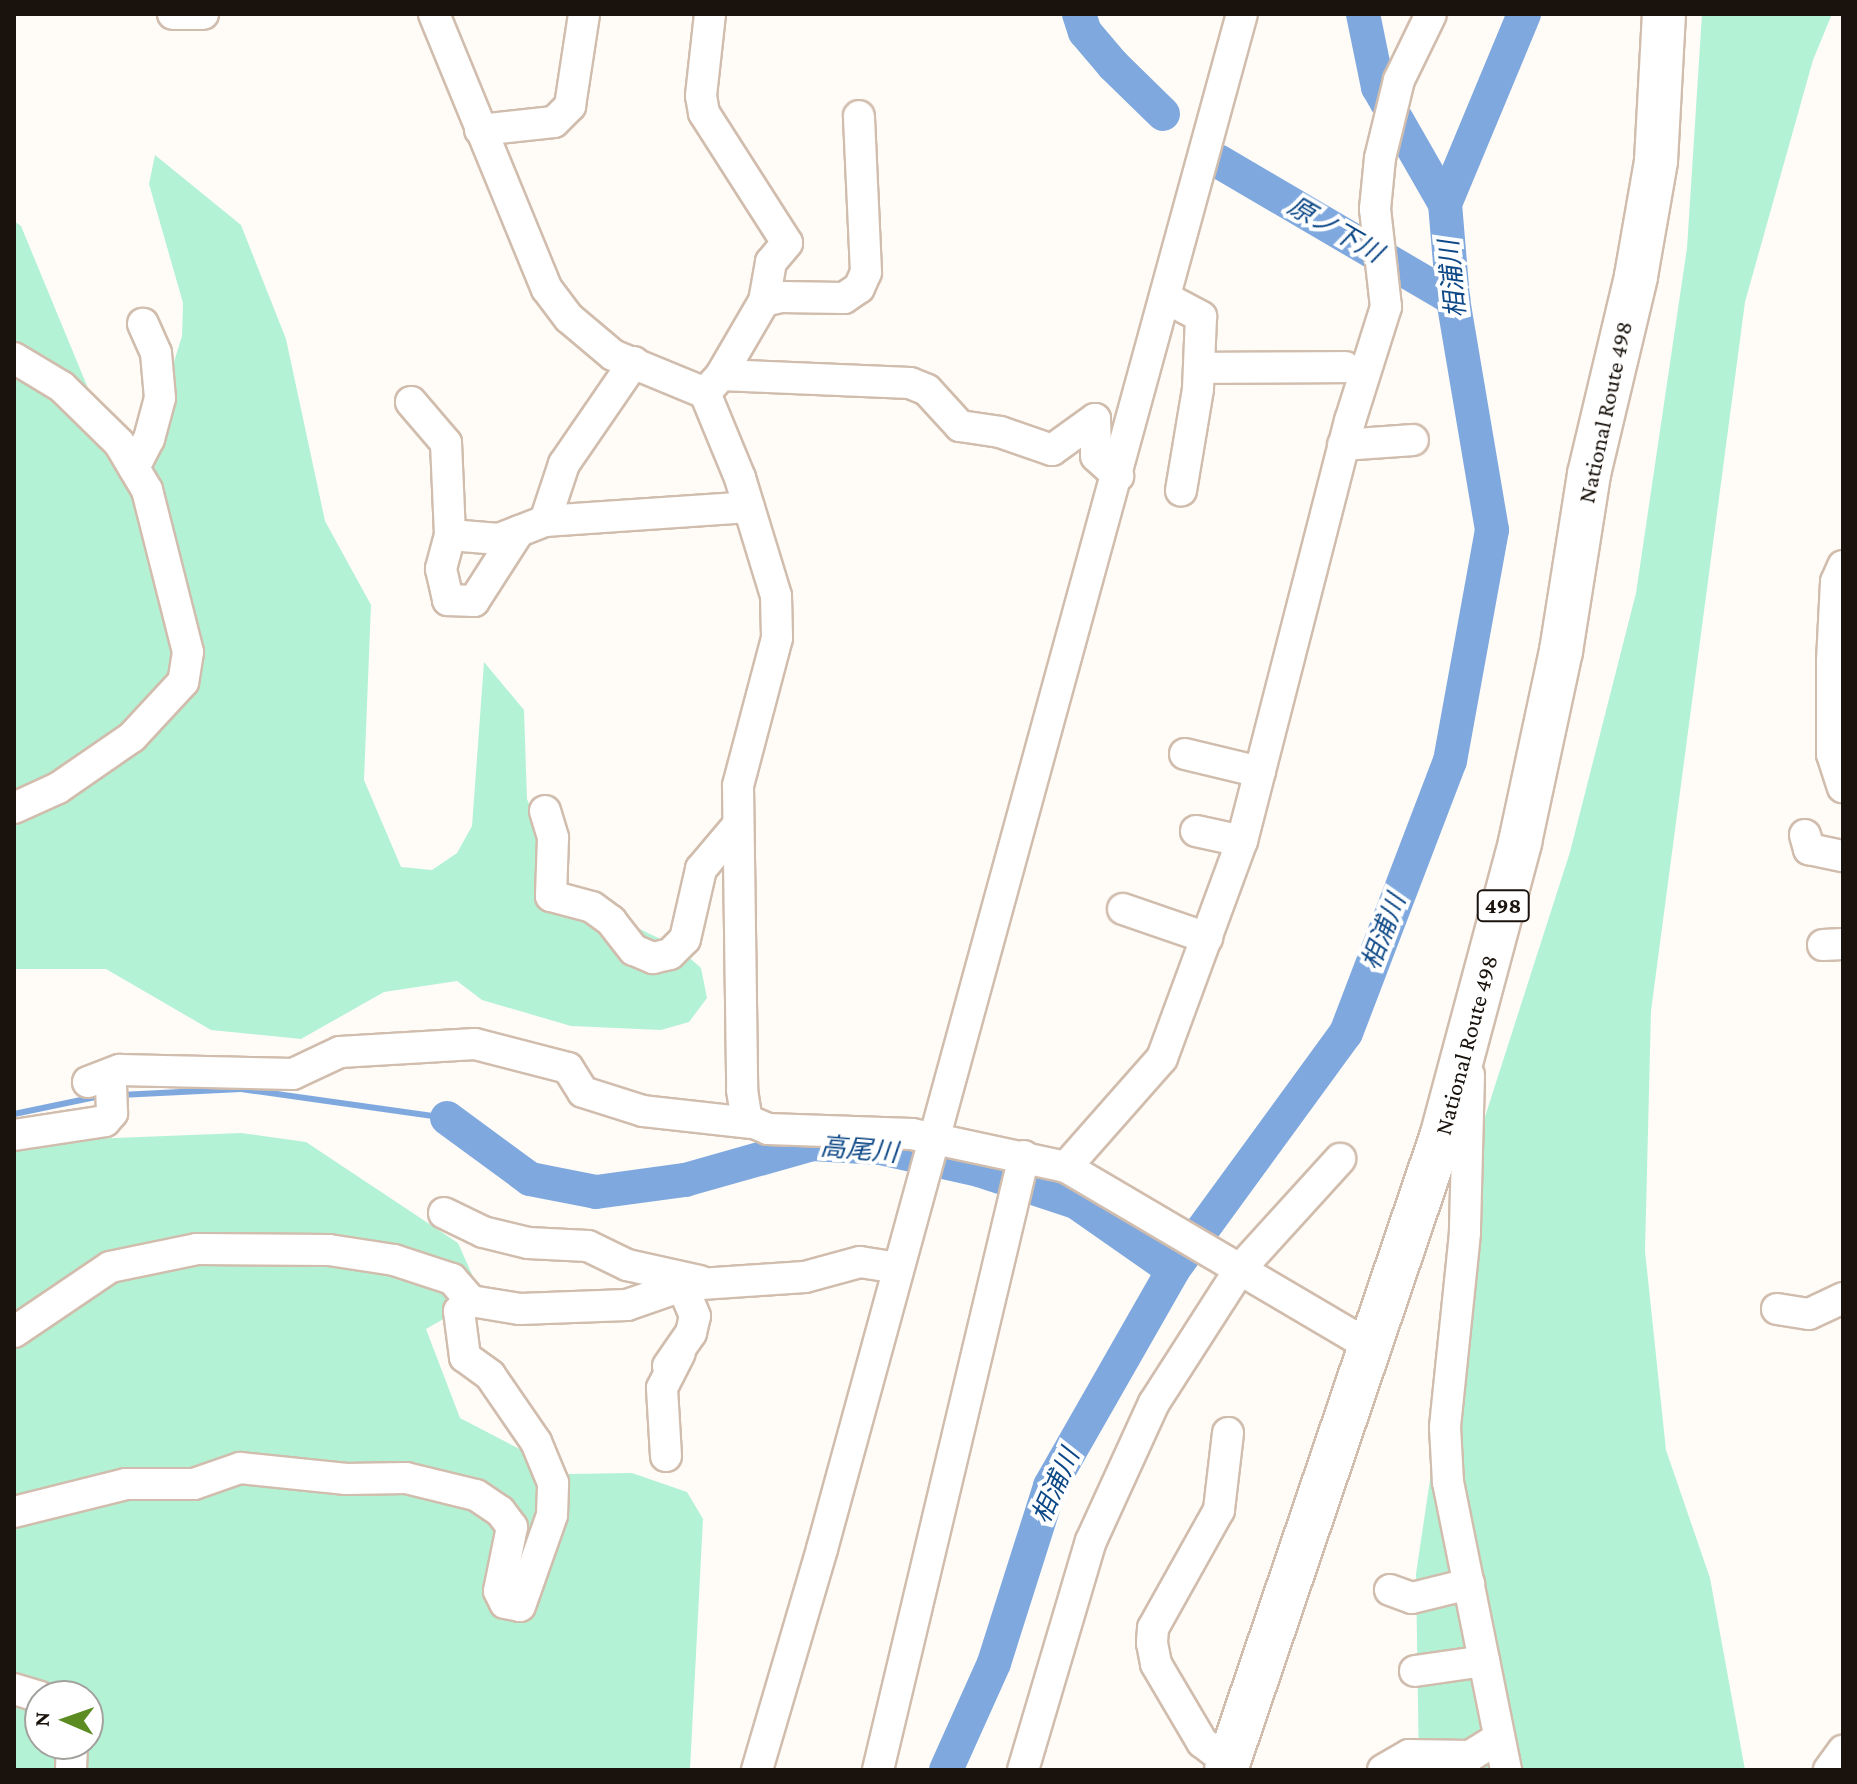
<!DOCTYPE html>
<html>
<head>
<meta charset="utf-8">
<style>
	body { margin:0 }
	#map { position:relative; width:1857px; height:1784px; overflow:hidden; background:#fffbf7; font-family:"Crimson Pro","Noto Sans JP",serif }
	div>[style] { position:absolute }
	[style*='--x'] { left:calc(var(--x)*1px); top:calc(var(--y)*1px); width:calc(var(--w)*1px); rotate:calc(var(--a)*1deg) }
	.green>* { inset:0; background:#b4f2d6 }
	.stream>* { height:6px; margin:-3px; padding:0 3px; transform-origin:3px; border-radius:3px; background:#7fa9de }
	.river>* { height:34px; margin:-17px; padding:0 17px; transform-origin:17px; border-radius:17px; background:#7fa9de }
	.roads { filter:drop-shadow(2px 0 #d1bdad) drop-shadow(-2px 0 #d1bdad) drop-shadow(0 2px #d1bdad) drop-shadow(0 -2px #d1bdad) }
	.minor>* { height:30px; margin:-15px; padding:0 15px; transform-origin:15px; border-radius:15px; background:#fff }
	.highway>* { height:42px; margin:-21px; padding:0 21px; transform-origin:21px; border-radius:21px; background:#fff }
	span { translate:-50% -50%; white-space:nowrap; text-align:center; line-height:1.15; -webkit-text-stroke:8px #fff; paint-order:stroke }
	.shield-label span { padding:2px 6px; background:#fff; border:2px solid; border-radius:6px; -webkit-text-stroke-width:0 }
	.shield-label { font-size:22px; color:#1a130d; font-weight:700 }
	.street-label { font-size:24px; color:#1a130d }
	.water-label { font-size:26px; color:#0c4786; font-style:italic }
	.frame { position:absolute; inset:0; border:16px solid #1a130d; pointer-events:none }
	.north { position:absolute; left:24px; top:1680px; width:80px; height:80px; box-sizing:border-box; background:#fff; border:2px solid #a3a19e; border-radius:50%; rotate:272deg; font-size:22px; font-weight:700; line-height:32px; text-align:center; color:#1a130d }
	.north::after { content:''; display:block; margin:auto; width:28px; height:36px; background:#5c8c21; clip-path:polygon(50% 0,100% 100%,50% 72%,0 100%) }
</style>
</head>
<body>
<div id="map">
	<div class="green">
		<i style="clip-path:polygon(1702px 14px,1832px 14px,1813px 60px,1745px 302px,1651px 1011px,1645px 1251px,1666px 1450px,1710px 1578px,1745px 1770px,1419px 1770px,1416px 1574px,1483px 1123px,1570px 852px,1636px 593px,1687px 248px)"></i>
		<i style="clip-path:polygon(155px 155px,241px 225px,286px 339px,325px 521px,371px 605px,364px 780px,401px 867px,432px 870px,457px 853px,472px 826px,484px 662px,524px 710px,527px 799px,563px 892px,677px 947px,701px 968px,707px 998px,689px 1022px,661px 1030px,571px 1026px,482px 1000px,457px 981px,384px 992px,301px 1039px,211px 1030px,106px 969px,14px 969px,14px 221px,21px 226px,102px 422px,127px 438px,155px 423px,182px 336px,183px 303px,149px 184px)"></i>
		<i style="clip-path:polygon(evenodd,241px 1133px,306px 1142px,458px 1243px,482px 1297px,426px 1329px,460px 1418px,568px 1474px,632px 1473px,687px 1492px,703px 1519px,690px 1770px,14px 1770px,14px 1142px,241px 1133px,40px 1696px,88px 1696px,88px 1744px,40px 1744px,40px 1696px)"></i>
	</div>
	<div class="stream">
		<i style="--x:120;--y:1095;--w:121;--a:-2.8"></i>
		<i style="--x:241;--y:1089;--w:208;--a:8"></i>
		<i style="--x:14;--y:1114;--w:93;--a:-11.8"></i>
	</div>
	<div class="river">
		<i style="--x:1079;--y:14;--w:19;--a:72"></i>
		<i style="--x:1085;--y:32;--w:43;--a:49.7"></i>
		<i style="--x:1113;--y:65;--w:70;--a:44.4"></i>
		<i style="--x:1363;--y:14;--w:75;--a:78.4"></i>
		<i style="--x:1378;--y:87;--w:135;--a:60.2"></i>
		<i style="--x:1218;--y:161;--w:273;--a:30.4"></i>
		<i style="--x:447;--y:1118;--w:103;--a:36.3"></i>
		<i style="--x:530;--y:1179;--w:67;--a:11.1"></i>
		<i style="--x:596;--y:1192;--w:90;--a:-7.7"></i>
		<i style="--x:685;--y:1180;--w:132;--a:-15.8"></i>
		<i style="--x:812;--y:1144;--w:68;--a:3.4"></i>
		<i style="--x:880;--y:1148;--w:101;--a:12.5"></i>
		<i style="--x:979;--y:1170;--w:102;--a:18.3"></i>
		<i style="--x:1076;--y:1202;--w:118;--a:35"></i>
		<i style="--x:946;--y:1770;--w:117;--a:-65.8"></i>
		<i style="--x:994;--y:1663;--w:186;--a:-72.4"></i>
		<i style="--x:1050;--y:1486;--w:249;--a:-60.3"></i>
		<i style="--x:1173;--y:1270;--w:293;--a:-53.9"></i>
		<i style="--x:1346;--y:1033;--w:291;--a:-69.1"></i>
		<i style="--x:1450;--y:761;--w:235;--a:-79.7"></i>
		<i style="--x:1492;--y:530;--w:234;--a:-99.6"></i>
		<i style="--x:1453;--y:299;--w:95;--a:-94.8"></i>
		<i style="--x:1445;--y:204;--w:206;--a:-67.4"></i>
	</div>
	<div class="roads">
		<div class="minor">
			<i style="--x:173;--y:14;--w:30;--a:0"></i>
			<i style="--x:434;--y:14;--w:297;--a:67.7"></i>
			<i style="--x:547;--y:289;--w:36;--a:53"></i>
			<i style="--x:569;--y:318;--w:57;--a:40.1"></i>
			<i style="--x:613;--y:355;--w:100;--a:22.4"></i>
			<i style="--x:705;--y:393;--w:92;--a:67.6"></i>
			<i style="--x:740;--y:478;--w:123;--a:73"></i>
			<i style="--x:776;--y:596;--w:42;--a:88.6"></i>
			<i style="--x:777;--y:638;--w:153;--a:104.8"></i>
			<i style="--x:738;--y:786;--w:304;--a:89.2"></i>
			<i style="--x:742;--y:1090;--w:30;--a:81"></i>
			<i style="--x:747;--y:1120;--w:23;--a:23"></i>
			<i style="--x:768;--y:1129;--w:144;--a:2"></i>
			<i style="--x:912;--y:1134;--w:157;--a:12.1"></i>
			<i style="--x:1066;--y:1167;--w:351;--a:30.5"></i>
			<i style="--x:710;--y:14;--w:82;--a:96.3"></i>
			<i style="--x:701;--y:96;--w:17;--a:80"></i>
			<i style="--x:704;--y:113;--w:154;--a:57.4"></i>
			<i style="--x:787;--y:243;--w:25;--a:130"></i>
			<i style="--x:771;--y:262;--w:40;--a:100"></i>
			<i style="--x:480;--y:130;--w:74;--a:-6.2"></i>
			<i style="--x:554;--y:122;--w:23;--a:-45"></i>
			<i style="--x:570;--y:106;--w:93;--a:-81.3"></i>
			<i style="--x:1166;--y:298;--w:40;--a:28"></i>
			<i style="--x:1201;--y:317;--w:72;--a:92.4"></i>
			<i style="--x:1198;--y:389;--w:103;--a:99.5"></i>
			<i style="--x:14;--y:358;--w:56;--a:31.1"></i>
			<i style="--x:62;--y:387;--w:80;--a:44.5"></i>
			<i style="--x:119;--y:443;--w:55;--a:59.2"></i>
			<i style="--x:147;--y:490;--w:167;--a:75.8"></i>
			<i style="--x:188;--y:652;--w:30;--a:99"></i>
			<i style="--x:183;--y:682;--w:75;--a:132.8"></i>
			<i style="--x:132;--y:737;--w:90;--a:145.4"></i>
			<i style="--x:58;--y:788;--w:48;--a:155.6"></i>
			<i style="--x:634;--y:362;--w:124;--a:124.5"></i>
			<i style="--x:564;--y:464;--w:60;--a:108.4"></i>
			<i style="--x:545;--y:521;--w:204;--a:-3.9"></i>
			<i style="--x:1199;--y:368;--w:146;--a:-0.4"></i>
			<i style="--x:721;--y:375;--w:86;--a:-59.8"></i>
			<i style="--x:764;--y:301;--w:17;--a:-13"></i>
			<i style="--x:781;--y:297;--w:63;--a:0.9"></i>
			<i style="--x:844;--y:298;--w:18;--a:-34"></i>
			<i style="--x:859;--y:288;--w:17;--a:-66"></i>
			<i style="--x:866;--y:272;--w:156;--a:-92.6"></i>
			<i style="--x:705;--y:393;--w:24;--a:-48"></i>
			<i style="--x:721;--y:375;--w:189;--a:2.4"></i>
			<i style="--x:910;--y:383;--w:18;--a:22"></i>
			<i style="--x:927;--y:390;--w:49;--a:47.5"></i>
			<i style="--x:960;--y:426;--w:40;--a:8.5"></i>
			<i style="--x:1000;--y:432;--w:55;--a:19.1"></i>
			<i style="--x:1052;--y:450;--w:53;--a:-35.8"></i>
			<i style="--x:1095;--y:419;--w:37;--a:88"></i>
			<i style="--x:1096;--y:456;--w:30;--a:42"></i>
			<i style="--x:411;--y:402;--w:54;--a:49.5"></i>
			<i style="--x:446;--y:443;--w:92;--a:87.5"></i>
			<i style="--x:450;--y:535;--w:49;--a:4.7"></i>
			<i style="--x:499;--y:539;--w:49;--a:-21.4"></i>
			<i style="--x:1343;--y:445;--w:70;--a:-4.1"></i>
			<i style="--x:134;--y:468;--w:33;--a:-63"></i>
			<i style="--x:149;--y:439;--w:42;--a:-75"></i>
			<i style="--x:160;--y:398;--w:45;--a:-95.1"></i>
			<i style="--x:156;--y:353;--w:32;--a:-114"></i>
			<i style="--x:450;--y:535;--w:35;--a:105"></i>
			<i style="--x:441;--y:569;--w:32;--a:77"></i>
			<i style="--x:448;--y:600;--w:26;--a:2"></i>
			<i style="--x:474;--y:601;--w:83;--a:-57.3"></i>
			<i style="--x:1843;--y:566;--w:17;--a:114"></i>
			<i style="--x:1836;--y:582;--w:80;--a:92.9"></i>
			<i style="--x:1832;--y:662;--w:92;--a:90"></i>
			<i style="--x:1832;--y:754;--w:35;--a:72"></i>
			<i style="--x:1185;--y:754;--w:77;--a:13.5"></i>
			<i style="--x:545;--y:811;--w:28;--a:73"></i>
			<i style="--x:553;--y:838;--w:58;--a:92"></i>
			<i style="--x:551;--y:896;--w:42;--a:15"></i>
			<i style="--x:592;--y:907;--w:24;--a:36"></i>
			<i style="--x:611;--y:921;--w:37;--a:52"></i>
			<i style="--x:634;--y:950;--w:21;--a:23"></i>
			<i style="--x:653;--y:958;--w:17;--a:-13"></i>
			<i style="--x:670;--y:954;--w:21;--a:-45"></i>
			<i style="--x:685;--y:939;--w:72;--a:-77.1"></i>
			<i style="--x:701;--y:869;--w:57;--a:-49.9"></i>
			<i style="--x:1196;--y:831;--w:47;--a:12.3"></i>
			<i style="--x:1805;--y:835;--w:15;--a:74"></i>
			<i style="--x:1809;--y:849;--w:35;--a:12"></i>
			<i style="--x:1123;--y:909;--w:89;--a:19"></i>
			<i style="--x:1823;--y:945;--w:20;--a:-3"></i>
			<i style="--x:1469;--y:1075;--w:158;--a:91.5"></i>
			<i style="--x:1465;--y:1233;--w:195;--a:95.9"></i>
			<i style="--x:1445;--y:1427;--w:55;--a:86.9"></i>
			<i style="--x:1448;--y:1482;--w:294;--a:78.6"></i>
			<i style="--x:88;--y:1082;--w:34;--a:-21"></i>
			<i style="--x:120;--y:1070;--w:173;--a:1.3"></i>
			<i style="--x:293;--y:1074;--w:52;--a:-25.1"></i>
			<i style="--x:340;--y:1052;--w:135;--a:-3.4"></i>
			<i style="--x:475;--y:1044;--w:96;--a:14.5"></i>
			<i style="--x:568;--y:1068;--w:28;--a:58"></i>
			<i style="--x:583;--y:1092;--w:63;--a:17.6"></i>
			<i style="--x:643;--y:1111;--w:108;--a:6.4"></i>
			<i style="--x:14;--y:1135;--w:92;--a:-8.7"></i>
			<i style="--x:105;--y:1121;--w:11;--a:-49"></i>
			<i style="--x:112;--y:1113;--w:37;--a:-92"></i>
			<i style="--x:1066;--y:1167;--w:145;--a:-48.6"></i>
			<i style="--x:1162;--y:1058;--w:231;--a:-69.8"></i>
			<i style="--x:1242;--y:841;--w:434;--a:-75.6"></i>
			<i style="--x:1350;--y:421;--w:120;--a:-72.5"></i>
			<i style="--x:1386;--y:307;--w:99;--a:-96.4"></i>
			<i style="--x:1375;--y:209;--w:51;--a:-84.4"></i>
			<i style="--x:1380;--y:158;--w:80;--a:-76.3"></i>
			<i style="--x:1399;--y:80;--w:73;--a:-64.1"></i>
			<i style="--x:444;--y:1213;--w:43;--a:26"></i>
			<i style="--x:483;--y:1232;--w:46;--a:13.7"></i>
			<i style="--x:528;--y:1243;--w:60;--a:2.9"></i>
			<i style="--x:588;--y:1246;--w:43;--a:26"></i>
			<i style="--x:627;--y:1265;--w:75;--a:12.4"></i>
			<i style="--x:1777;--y:1309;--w:32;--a:9"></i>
			<i style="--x:1809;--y:1314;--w:38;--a:-25"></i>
			<i style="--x:14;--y:1332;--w:116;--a:-34.1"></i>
			<i style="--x:110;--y:1267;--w:89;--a:-11.7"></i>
			<i style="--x:197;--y:1249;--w:132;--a:0.4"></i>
			<i style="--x:329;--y:1250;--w:66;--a:8.7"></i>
			<i style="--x:394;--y:1260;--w:61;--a:18.1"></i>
			<i style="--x:452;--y:1279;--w:29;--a:49"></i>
			<i style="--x:471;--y:1301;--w:50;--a:9.3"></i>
			<i style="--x:520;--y:1309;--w:107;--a:-2.1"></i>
			<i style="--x:627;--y:1305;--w:61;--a:-19"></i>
			<i style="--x:685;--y:1285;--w:120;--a:-3.8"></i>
			<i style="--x:805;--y:1277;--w:57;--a:-15.3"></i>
			<i style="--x:860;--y:1262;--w:37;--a:9"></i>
			<i style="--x:668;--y:1366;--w:40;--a:-55.1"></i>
			<i style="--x:691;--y:1333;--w:17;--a:-77"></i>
			<i style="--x:695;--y:1316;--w:33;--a:-113"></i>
			<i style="--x:1228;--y:1433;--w:78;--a:96.7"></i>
			<i style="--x:1219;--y:1510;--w:135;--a:119.2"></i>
			<i style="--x:1153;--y:1628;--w:15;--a:94"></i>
			<i style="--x:1152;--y:1643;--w:21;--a:79"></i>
			<i style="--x:1156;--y:1664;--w:91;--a:59.5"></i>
			<i style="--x:1202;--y:1742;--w:34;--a:38"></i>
			<i style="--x:666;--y:1456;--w:68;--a:-93.4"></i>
			<i style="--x:662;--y:1388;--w:39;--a:-63"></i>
			<i style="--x:14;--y:1512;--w:115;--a:-14"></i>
			<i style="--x:126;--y:1484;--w:68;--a:0"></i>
			<i style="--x:194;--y:1484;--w:49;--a:-19.2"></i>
			<i style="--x:240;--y:1468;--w:107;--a:5.9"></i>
			<i style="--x:346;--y:1479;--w:60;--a:-1"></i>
			<i style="--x:406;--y:1478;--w:72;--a:13.7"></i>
			<i style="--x:476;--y:1495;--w:29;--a:34"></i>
			<i style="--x:500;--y:1511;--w:20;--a:53"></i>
			<i style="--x:512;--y:1527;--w:65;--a:101.5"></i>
			<i style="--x:499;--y:1591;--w:13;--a:63"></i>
			<i style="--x:505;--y:1603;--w:15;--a:11"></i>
			<i style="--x:520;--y:1606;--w:96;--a:-70.6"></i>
			<i style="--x:552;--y:1515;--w:32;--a:-88"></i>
			<i style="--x:553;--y:1483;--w:44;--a:-112.5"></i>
			<i style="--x:536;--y:1442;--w:81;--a:-124.5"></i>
			<i style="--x:490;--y:1375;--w:31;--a:-144"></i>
			<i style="--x:465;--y:1357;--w:46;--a:-97.4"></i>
			<i style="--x:459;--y:1311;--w:16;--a:-40"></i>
			<i style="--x:1390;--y:1590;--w:23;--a:20"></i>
			<i style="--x:1412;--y:1598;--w:59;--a:-13.8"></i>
			<i style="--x:1415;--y:1671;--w:70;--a:-8.2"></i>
			<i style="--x:14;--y:1689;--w:27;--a:17"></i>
			<i style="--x:71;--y:1770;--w:26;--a:-88"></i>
			<i style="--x:757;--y:1770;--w:230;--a:-73.6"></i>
			<i style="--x:822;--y:1549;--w:1591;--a:-74.7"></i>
			<i style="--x:878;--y:1770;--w:631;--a:-76.62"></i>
			<i style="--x:1023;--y:1770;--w:239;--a:-73.5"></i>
			<i style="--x:1091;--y:1541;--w:152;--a:-65.5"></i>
			<i style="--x:1154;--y:1403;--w:159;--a:-57.3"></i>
			<i style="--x:1240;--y:1269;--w:149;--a:-47.7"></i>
			<i style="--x:1383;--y:1770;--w:30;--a:-30"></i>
			<i style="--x:1409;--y:1755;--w:61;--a:0.9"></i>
			<i style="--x:1470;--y:1756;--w:34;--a:-32"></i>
			<i style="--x:1829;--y:1770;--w:24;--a:-54"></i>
		</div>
		<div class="highway">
			<i style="--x:1226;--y:1770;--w:672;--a:-71.24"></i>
			<i style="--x:1442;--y:1134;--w:302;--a:-75"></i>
			<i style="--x:1520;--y:842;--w:195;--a:-77.9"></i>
			<i style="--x:1561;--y:651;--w:179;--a:-81"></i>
			<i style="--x:1589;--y:474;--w:204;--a:-76.6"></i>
			<i style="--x:1636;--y:276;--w:117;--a:-80.1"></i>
			<i style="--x:1656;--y:161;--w:147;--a:-86.9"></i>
		</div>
	</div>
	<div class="shield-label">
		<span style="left:1503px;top:906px">498</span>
	</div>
	<div class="street-label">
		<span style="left:1605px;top:412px;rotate:-78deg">National Route 498</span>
		<span style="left:1466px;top:1045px;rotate:-75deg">National Route 498</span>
	</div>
	<div class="water-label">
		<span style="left:1335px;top:230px;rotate:30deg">原ノ下川</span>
		<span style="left:1453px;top:279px;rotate:-96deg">相浦川</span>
		<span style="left:1384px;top:932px;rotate:-69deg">相浦川</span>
		<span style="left:859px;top:1150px;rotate:5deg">高尾川</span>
		<span style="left:1056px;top:1486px;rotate:-66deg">相浦川</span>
	</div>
	<div class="frame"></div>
	<div class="north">N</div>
</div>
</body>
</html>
